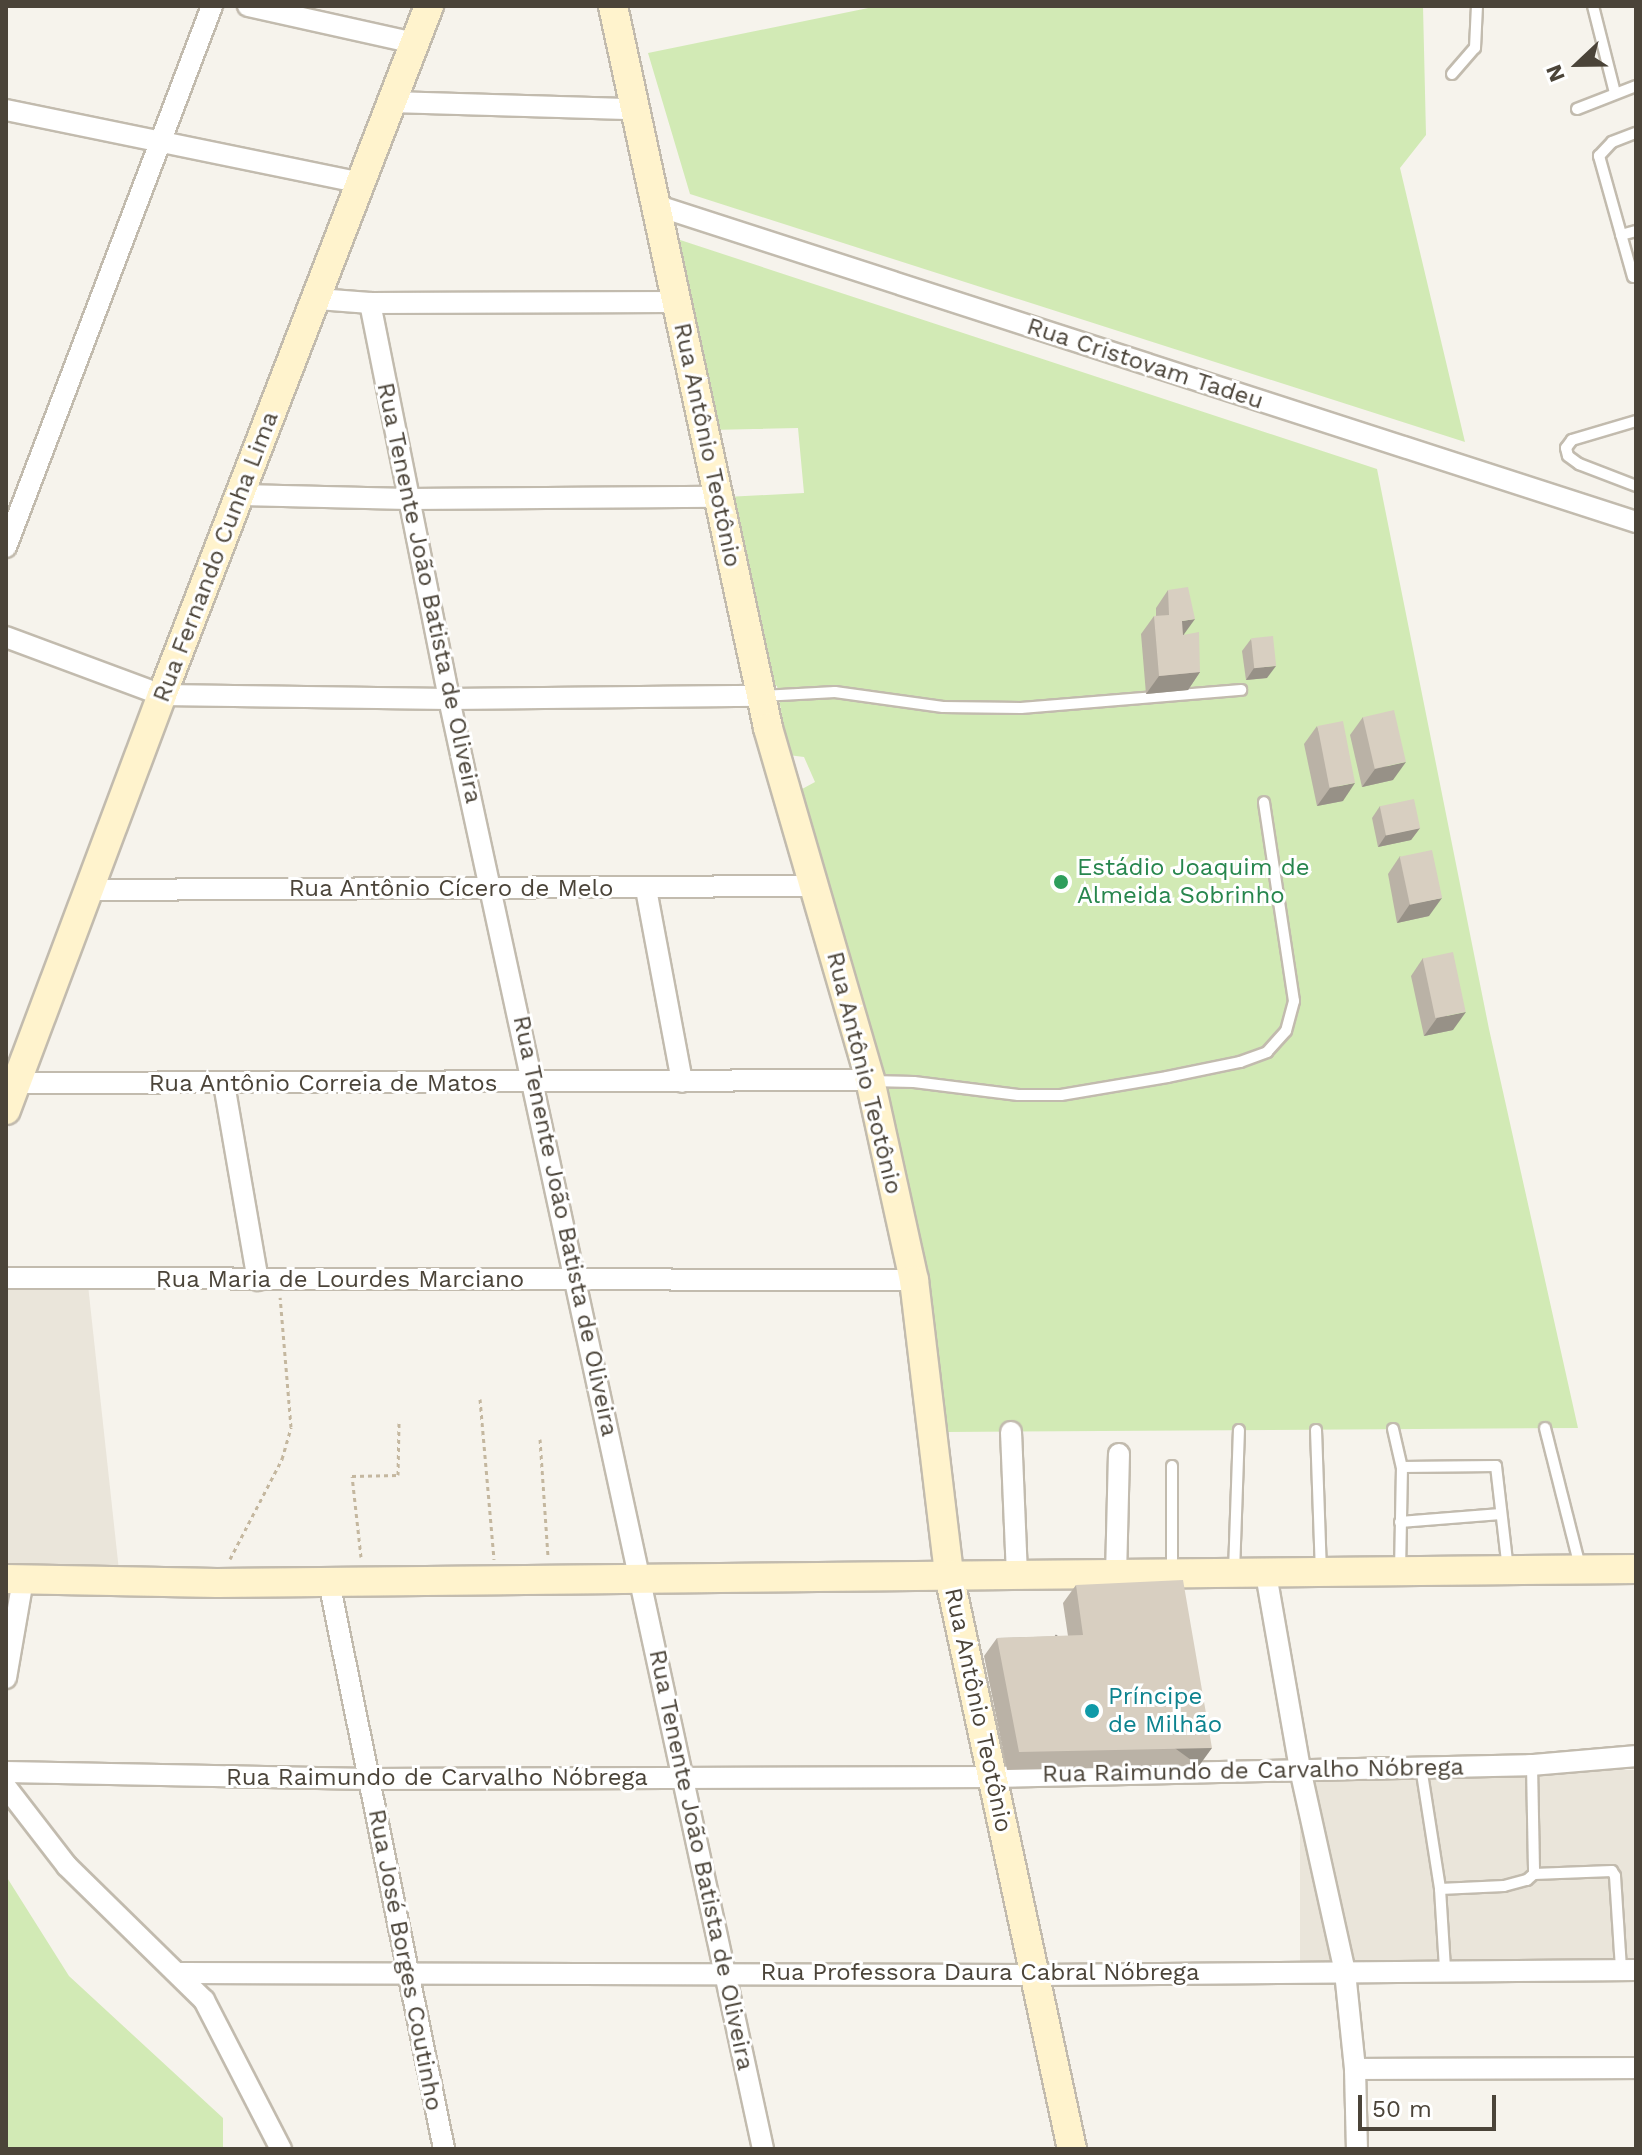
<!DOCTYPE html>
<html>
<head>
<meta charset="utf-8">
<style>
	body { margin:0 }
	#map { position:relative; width:1642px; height:2155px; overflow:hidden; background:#f6f3ec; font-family:"Work Sans",sans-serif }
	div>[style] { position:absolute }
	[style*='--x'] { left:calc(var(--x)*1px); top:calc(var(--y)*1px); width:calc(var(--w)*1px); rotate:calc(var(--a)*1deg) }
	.residential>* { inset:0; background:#eae5da; transform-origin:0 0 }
	.green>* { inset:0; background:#d2eab5 }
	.path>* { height:3px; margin-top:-1.5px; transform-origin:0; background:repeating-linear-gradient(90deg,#c4b79f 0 4px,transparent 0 8px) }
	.roads { filter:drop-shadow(2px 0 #c2bbae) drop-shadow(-2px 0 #c2bbae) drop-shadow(0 2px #c2bbae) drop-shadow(0 -2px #c2bbae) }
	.lane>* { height:10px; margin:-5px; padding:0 5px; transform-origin:5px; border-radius:5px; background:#fff }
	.street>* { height:20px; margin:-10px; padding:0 10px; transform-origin:10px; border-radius:10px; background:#fff }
	.secondary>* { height:28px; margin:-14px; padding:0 14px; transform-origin:14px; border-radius:14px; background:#fff3cd }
	.wall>* { inset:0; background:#bab2a6 }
	.shaded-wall>* { inset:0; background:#979187; transform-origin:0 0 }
	.building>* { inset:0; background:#d8cfc1; transform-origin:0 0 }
	.dots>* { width:22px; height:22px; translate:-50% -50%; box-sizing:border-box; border:4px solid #fff; border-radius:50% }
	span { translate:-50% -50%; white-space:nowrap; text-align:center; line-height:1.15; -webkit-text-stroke:6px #fff; paint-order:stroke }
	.street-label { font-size:24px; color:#4b4439 }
	.leisure-label { font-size:24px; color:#27864d }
	.left { translate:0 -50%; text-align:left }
	.culture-label { font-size:24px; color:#0d838f }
	.frame { position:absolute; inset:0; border:8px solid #4b4439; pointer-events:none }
	.north { position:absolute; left:1538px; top:24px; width:80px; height:80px; -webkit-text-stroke:6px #fff; paint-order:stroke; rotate:248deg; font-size:22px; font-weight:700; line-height:32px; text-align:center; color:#4b4439 }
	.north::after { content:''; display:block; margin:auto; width:28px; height:36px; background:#4b4439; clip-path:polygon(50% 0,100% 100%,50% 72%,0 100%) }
	.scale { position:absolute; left:1358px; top:2095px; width:138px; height:36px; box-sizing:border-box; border:4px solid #4b4439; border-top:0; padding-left:10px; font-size:24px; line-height:28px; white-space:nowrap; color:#4b4439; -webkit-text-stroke:6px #fff; paint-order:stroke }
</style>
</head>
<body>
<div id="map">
	<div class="residential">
		<i style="clip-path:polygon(6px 1285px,88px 1285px,120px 1580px,6px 1577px)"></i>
		<i style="left:1300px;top:1770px;width:336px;height:204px"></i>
	</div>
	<div class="green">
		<i style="clip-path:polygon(878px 6px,1423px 6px,1426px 135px,1400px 168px,1465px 442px,690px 194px,648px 53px)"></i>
		<i style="clip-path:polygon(668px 236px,1377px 469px,1489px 1029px,1578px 1428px,946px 1432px,791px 795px,815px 782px,804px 757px,788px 755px,777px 686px,763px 680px,726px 497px,804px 493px,798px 428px,711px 430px)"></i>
		<i style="clip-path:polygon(6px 1876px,69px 1976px,223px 2118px,223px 2149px,6px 2149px)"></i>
	</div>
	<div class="path">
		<i style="--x:480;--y:1399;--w:161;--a:85"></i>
		<i style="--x:540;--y:1439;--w:116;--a:86.1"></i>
		<i style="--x:361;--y:1557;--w:81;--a:-96.3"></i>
		<i style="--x:352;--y:1476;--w:46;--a:-1.2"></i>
		<i style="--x:398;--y:1475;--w:52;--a:-88.9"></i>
		<i style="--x:230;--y:1559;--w:113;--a:-62.5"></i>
		<i style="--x:282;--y:1459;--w:33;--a:-74"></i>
		<i style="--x:291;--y:1427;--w:130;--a:-94.8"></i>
	</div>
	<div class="roads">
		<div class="lane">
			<i style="--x:1593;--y:6;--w:90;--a:75.8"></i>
			<i style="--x:1452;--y:74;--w:35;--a:-49"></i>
			<i style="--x:1475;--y:48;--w:42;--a:-87.3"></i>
			<i style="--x:1577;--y:109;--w:63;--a:-21.3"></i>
			<i style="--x:1621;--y:235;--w:16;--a:-15"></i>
			<i style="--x:1633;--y:277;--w:126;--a:-105.7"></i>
			<i style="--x:1599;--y:156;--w:19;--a:-47"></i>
			<i style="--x:1612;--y:142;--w:26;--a:-21"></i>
			<i style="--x:1636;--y:421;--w:67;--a:163.5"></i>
			<i style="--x:1572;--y:440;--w:10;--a:127"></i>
			<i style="--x:1566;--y:448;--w:8;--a:76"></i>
			<i style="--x:1568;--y:456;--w:14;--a:36"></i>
			<i style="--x:1579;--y:464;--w:61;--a:21.1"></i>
			<i style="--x:762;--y:696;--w:73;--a:-3.1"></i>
			<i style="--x:835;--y:692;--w:109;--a:7.9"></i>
			<i style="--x:943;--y:707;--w:78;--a:0.7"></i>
			<i style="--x:1021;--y:708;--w:221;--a:-4.7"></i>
			<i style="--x:871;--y:1081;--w:43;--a:1.3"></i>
			<i style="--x:914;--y:1082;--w:105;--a:7.1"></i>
			<i style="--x:1018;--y:1095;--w:43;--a:0"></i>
			<i style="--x:1061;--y:1095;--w:108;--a:-9.6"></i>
			<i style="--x:1167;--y:1077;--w:75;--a:-11.6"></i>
			<i style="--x:1240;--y:1062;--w:29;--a:-20"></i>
			<i style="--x:1267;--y:1052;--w:28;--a:-48"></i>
			<i style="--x:1286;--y:1031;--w:31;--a:-75"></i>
			<i style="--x:1294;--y:1001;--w:201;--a:-98.6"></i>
			<i style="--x:1545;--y:1428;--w:142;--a:75.8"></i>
			<i style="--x:1393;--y:1429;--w:39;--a:77"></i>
			<i style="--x:1402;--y:1467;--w:103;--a:91.1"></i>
			<i style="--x:1316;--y:1430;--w:142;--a:88"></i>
			<i style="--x:1172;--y:1466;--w:106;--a:90"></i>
			<i style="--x:1402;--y:1467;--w:94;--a:-0.6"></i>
			<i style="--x:1496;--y:1466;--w:104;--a:83.4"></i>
			<i style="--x:1400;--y:1522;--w:101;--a:-4.5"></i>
			<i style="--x:1234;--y:1572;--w:142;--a:-88"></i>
			<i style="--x:1532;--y:1765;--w:109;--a:88.9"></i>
			<i style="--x:1421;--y:1767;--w:123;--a:81.1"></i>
			<i style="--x:1440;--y:1889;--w:80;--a:86.4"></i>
			<i style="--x:1440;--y:1889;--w:64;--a:-2.7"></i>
			<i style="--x:1504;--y:1886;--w:24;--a:-15"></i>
			<i style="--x:1527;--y:1880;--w:9;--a:-41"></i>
			<i style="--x:1534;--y:1874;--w:78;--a:-2.2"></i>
			<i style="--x:1612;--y:1871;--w:6;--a:59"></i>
			<i style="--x:1615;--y:1876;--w:94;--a:86.3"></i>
		</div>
		<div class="street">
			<i style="--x:248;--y:6;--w:171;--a:12.5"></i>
			<i style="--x:393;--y:102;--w:240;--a:1.7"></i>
			<i style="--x:6;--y:110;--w:362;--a:11.6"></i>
			<i style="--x:655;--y:205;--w:1031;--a:17.91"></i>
			<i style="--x:318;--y:299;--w:52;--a:4.4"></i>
			<i style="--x:370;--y:303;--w:306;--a:-0.2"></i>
			<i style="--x:370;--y:303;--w:404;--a:78.7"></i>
			<i style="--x:449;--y:699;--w:1484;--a:77.78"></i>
			<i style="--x:241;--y:495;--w:167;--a:1.4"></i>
			<i style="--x:408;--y:499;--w:310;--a:-0.4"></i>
			<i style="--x:6;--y:547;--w:579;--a:-69.15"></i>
			<i style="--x:6;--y:637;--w:166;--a:20.4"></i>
			<i style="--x:162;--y:695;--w:287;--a:0.8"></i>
			<i style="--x:449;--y:699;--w:312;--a:-0.6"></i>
			<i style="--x:646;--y:889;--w:196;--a:79.4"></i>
			<i style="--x:89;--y:890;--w:723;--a:-0.32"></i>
			<i style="--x:17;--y:1083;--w:853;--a:-0.2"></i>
			<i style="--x:224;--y:1084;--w:199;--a:80.2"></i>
			<i style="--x:6;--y:1278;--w:908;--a:0.13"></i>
			<i style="--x:1011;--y:1432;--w:145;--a:87.6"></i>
			<i style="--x:1266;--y:1574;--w:198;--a:80.1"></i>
			<i style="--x:1300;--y:1769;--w:208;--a:77.5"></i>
			<i style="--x:1345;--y:1972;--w:98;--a:84.1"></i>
			<i style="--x:1355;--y:2069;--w:80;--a:88.6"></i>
			<i style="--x:1116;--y:1576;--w:122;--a:-88.6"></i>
			<i style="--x:329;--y:1582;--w:579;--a:78.53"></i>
			<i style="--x:6;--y:1678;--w:99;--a:-80.2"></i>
			<i style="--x:6;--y:1772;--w:363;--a:1.1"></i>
			<i style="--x:369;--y:1779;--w:623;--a:-0.18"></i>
			<i style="--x:992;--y:1777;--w:540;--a:-1.27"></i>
			<i style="--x:1532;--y:1765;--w:104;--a:-4.9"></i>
			<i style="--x:6;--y:1787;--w:100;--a:52.3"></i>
			<i style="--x:67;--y:1866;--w:192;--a:44.4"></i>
			<i style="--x:204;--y:2000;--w:168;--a:62.7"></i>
			<i style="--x:180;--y:1973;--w:854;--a:0.13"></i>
			<i style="--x:1034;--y:1975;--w:602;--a:-0.48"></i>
			<i style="--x:1355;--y:2069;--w:281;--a:-0.2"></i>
		</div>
		<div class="secondary">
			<i style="--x:613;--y:6;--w:738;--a:77.88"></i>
			<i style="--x:768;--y:728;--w:366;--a:73.8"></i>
			<i style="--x:870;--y:1080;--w:205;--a:77.6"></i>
			<i style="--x:914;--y:1280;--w:297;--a:83.2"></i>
			<i style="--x:949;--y:1575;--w:587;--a:77.91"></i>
			<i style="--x:6;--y:1110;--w:443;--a:-69.4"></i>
			<i style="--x:162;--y:695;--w:739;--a:-68.82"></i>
			<i style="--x:6;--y:1579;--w:211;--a:1.1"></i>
			<i style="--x:217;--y:1583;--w:1419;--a:-0.57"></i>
		</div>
	</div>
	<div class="wall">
		<i style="clip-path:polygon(1168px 590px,1184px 634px,1200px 672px,1188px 690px,1146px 694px,1141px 634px,1154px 616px,1156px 616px,1156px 608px)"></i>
		<i style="clip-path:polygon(1251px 639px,1267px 678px,1246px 680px,1242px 651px)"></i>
		<i style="clip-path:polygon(1363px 717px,1393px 780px,1362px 787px,1350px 735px)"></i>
		<i style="clip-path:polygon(1317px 726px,1343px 801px,1317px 806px,1304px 744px)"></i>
		<i style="clip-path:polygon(1380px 806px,1420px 828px,1411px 840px,1378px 847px,1372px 818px)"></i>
		<i style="clip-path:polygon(1400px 856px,1429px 916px,1397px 923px,1388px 874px)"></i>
		<i style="clip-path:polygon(1423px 958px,1453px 1030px,1424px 1036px,1411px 976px)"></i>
		<i style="clip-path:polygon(1076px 1585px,1199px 1766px,1007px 1770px,984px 1656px,997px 1638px,1068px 1636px,1063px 1603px)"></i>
	</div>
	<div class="shaded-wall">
		<i style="clip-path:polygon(1195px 619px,1182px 637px,1182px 621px)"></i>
		<i style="clip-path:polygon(1276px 666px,1267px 678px,1246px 680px,1254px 668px)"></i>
		<i style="clip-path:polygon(1200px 672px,1188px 690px,1146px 694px,1159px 676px)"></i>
		<i style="clip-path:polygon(1406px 762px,1393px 780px,1362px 787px,1375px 769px)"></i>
		<i style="clip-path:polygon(1355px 783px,1343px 801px,1317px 806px,1330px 788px)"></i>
		<i style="clip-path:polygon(1420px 828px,1411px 840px,1378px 847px,1386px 835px)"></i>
		<i style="clip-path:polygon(1442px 898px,1429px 916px,1397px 923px,1410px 904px)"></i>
		<i style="clip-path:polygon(1466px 1012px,1453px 1030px,1424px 1036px,1437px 1018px)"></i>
		<i style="left:1212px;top:1748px;width:22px;height:193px;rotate:126deg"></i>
	</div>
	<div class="building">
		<i style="clip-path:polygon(1188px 587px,1195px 619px,1182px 621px,1183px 635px,1199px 632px,1200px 672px,1159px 676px,1154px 616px,1169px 615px,1168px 590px)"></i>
		<i style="left:1273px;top:636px;width:30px;height:22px;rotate:84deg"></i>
		<i style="left:1394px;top:710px;width:53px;height:32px;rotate:77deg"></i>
		<i style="left:1343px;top:721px;width:63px;height:26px;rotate:79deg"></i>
		<i style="left:1414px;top:799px;width:30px;height:35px;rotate:78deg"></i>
		<i style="left:1432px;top:850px;width:49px;height:33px;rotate:78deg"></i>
		<i style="left:1453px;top:952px;width:61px;height:31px;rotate:78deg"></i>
		<i style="clip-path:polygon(1183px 1580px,1212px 1748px,1019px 1752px,997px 1638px,1083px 1635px,1076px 1585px)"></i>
	</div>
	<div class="dots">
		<i style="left:1061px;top:882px;background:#2e9e5b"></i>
		<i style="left:1092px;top:1711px;background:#0f9aa8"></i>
	</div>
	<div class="street-label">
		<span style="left:1145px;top:364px;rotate:18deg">Rua Cristovam Tadeu</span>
		<span style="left:707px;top:445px;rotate:78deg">Rua Antônio Teotônio</span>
		<span style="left:216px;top:557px;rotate:-69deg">Rua Fernando Cunha Lima</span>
		<span style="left:429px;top:593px;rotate:78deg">Rua Tenente João Batista de Oliveira</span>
		<span style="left:451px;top:889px">Rua Antônio Cícero de Melo</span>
		<span style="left:864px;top:1073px;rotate:76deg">Rua Antônio Teotônio</span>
		<span style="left:323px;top:1084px">Rua Antônio Correia de Matos</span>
		<span style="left:565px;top:1226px;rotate:78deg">Rua Tenente João Batista de Oliveira</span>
		<span style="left:340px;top:1280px">Rua Maria de Lourdes Marciano</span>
		<span style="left:978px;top:1710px;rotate:78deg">Rua Antônio Teotônio</span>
		<span style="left:1253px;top:1771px;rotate:-1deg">Rua Raimundo de Carvalho Nóbrega</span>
		<span style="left:437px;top:1778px">Rua Raimundo de Carvalho Nóbrega</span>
		<span style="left:701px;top:1860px;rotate:78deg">Rua Tenente João Batista de Oliveira</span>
		<span style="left:405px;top:1960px;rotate:79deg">Rua José Borges Coutinho</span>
		<span style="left:980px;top:1973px">Rua Professora Daura Cabral Nóbrega</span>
	</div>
	<div class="leisure-label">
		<span class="left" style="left:1077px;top:882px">Estádio Joaquim de<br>Almeida Sobrinho</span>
	</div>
	<div class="culture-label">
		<span class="left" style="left:1108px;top:1711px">Príncipe<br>de Milhão</span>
	</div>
	<div class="frame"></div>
	<div class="north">N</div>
	<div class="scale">50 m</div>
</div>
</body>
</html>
